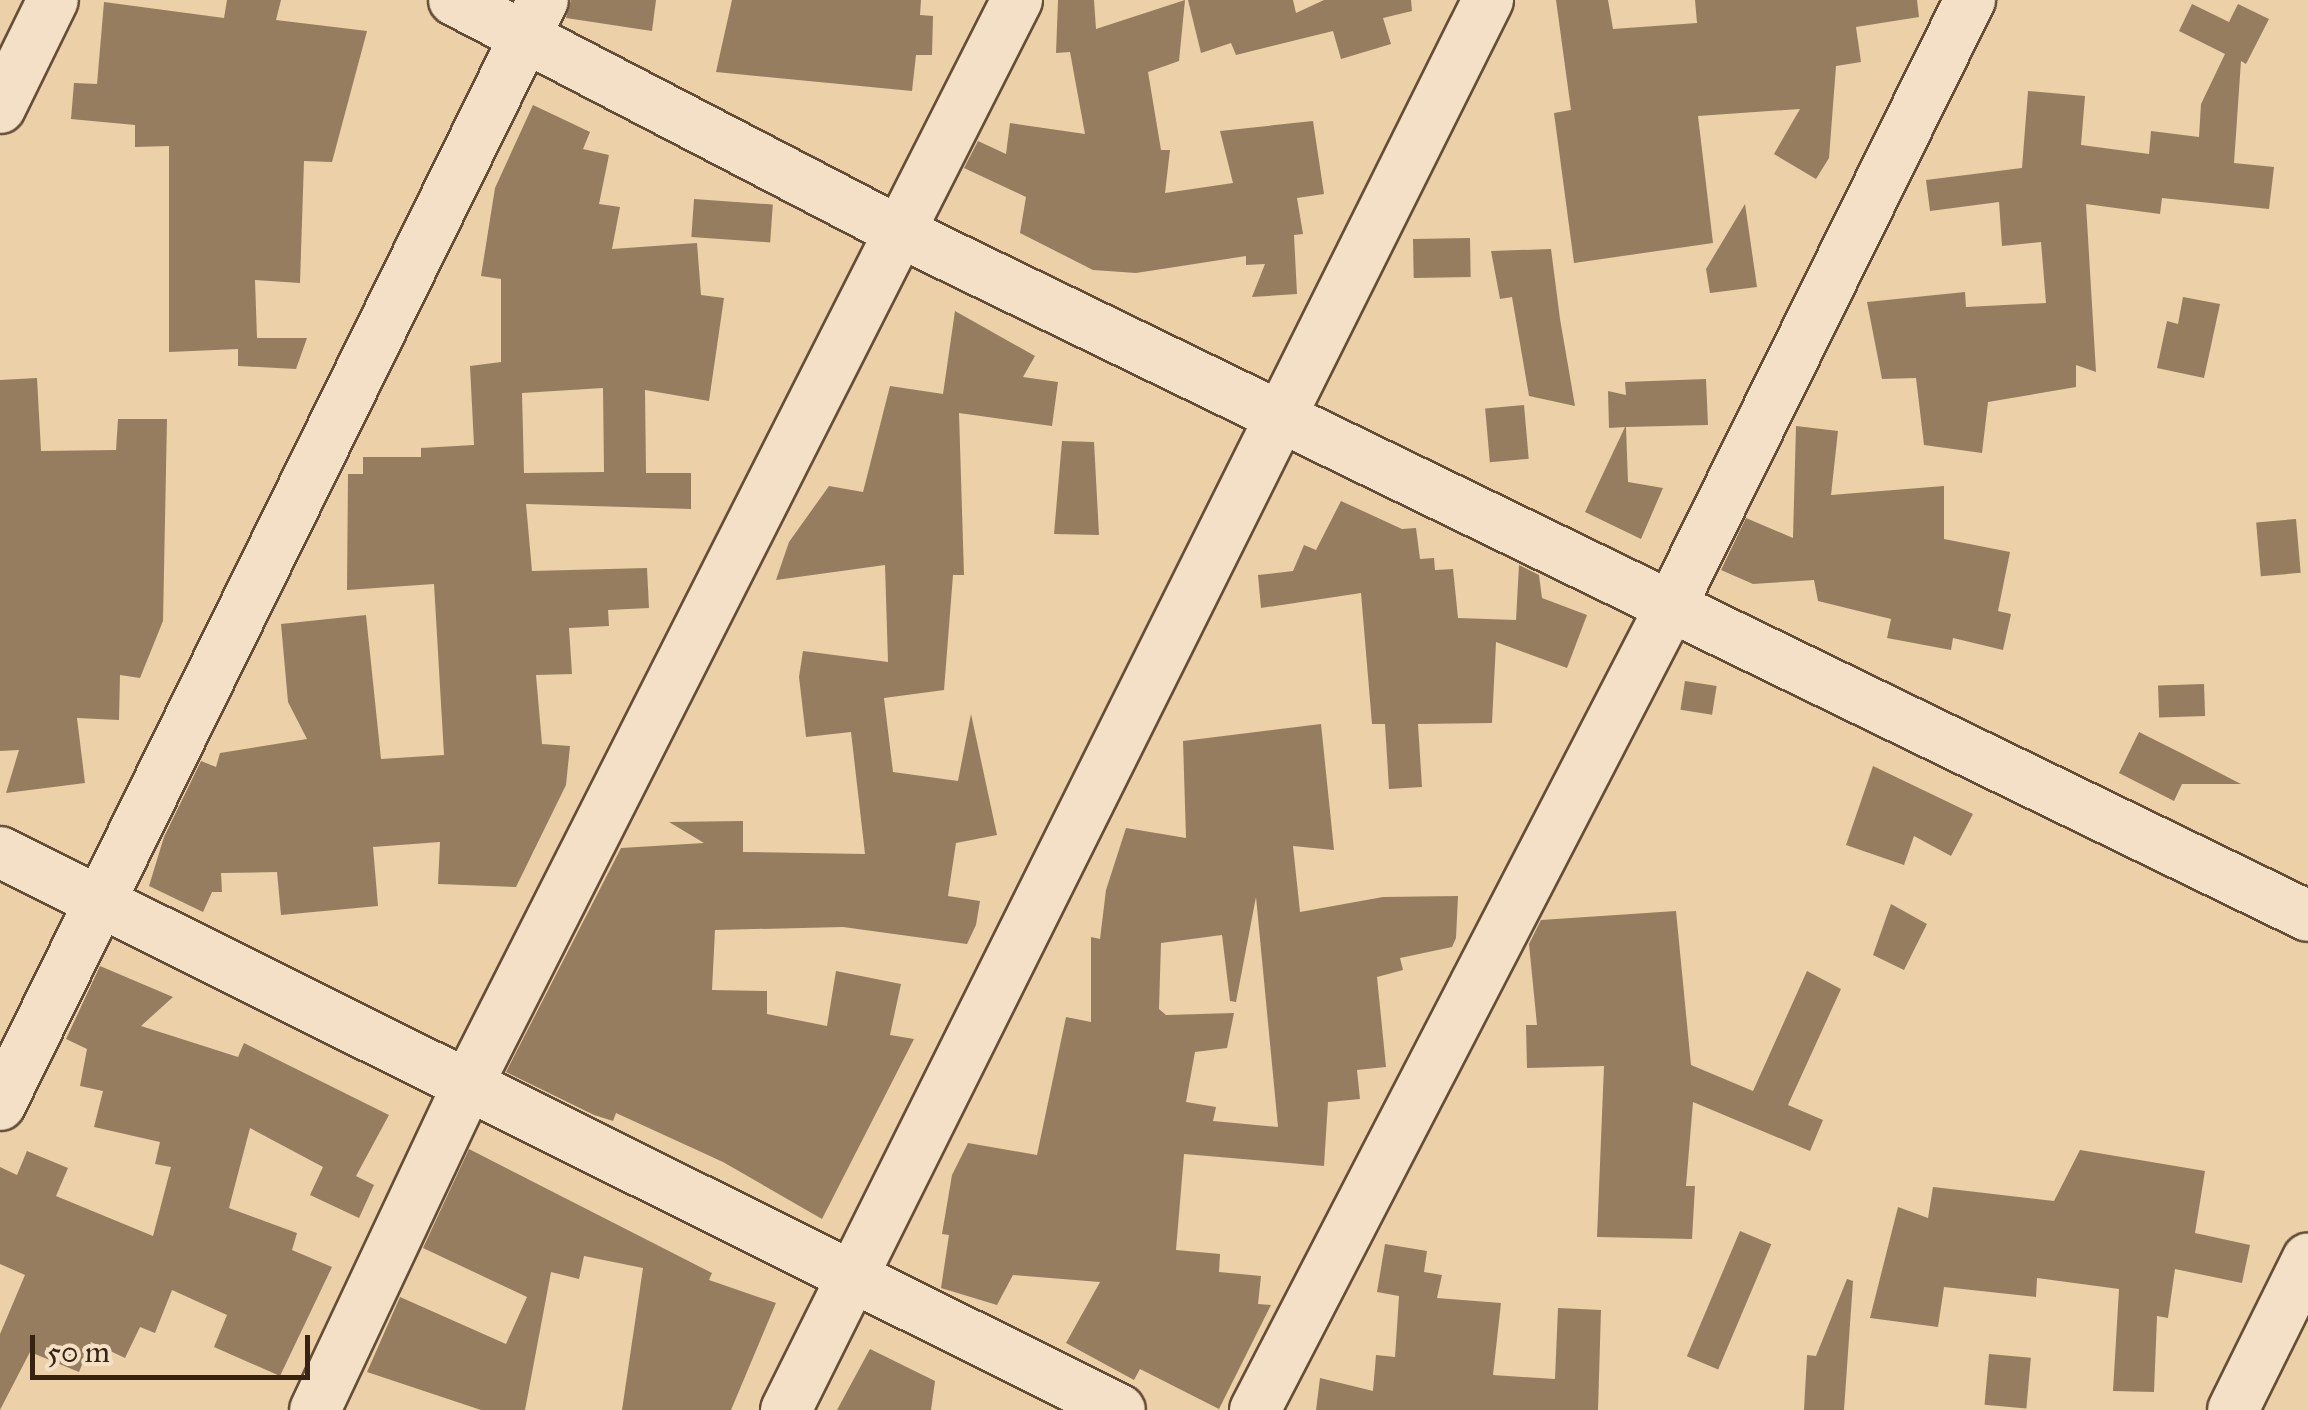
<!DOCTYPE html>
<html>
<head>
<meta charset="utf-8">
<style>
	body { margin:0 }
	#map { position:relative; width:2308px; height:1410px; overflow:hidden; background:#ecd0a7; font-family:"IM FELL Great Primer",serif }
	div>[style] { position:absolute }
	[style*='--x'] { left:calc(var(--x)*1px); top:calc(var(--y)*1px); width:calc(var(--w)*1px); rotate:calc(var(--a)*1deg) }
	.building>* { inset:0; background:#967d60; transform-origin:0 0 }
	.roads { filter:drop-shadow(2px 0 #654e38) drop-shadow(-2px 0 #654e38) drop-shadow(0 2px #654e38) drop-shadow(0 -2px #654e38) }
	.minor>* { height:50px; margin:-25px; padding:0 25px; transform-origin:25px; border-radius:25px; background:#f3e0c6 }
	span { translate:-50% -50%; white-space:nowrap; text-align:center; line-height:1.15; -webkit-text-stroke:10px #f3e0c6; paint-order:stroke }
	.scale { position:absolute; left:30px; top:1335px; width:280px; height:45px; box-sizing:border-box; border:5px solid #382313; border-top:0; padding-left:12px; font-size:30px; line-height:35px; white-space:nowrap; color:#382313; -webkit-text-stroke:8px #f3e0c6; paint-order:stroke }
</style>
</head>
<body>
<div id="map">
	<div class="building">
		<i style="clip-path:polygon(227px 0,281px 0,276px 20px,367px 31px,332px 162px,304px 161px,300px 283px,255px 280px,257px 338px,307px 338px,296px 369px,238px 366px,238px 349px,169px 352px,169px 146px,135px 147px,135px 125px,71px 119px,74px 83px,97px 84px,104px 2px,224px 18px)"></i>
		<i style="clip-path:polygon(571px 0,656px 0,652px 31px,566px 18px)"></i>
		<i style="clip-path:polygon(732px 0,921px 0,920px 15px,933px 16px,932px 55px,916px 55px,912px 91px,716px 72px)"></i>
		<i style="clip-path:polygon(1058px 0,1094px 0,1096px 29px,1185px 0,1179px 61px,1148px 72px,1161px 150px,1170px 150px,1165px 193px,1233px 183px,1220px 131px,1313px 121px,1324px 194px,1297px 198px,1303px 234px,1294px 235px,1297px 294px,1252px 297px,1265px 264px,1246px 265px,1246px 256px,1136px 273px,1093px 270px,1020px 233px,1026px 197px,964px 168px,978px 141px,1006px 154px,1010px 123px,1085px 134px,1070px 52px,1056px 53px)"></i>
		<i style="clip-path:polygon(1188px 0,1293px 0,1296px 13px,1324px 0,1411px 0,1412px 11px,1383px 18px,1391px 44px,1341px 59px,1333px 31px,1236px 55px,1231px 43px,1201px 53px)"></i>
		<i style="clip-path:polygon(1556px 0,1608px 0,1613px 29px,1697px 23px,1695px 0,1917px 0,1919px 17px,1856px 27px,1861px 62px,1836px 66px,1829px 158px,1816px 179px,1774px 154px,1800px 109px,1698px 116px,1713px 243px,1574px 263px,1554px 113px,1571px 110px)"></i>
		<i style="clip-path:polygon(2192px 4px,2229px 22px,2238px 4px,2269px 19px,2246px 64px,2241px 61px,2234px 163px,2274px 167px,2269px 209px,2162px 198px,2160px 214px,2086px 204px,2096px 372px,2076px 365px,2076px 387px,1988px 402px,1982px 453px,1924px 445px,1916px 378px,1882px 379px,1867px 302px,1965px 292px,1966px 307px,2046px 303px,2041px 242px,2002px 246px,1999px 202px,1930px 211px,1926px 180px,2022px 168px,2028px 91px,2085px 96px,2081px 145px,2149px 154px,2151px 131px,2199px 137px,2201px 104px,2225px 54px,2179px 31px)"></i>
		<i style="clip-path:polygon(evenodd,533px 105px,590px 132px,583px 149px,609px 155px,599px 204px,620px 207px,612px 249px,697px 243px,701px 295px,724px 298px,709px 401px,645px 390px,646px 473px,691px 473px,691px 509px,526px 504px,532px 571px,647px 568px,649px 608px,608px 610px,609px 626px,569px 628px,572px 674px,536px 675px,542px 744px,570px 746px,566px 785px,516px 887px,438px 884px,440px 842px,373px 847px,378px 906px,281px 915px,277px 872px,221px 873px,222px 892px,212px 892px,203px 912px,149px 886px,164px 837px,201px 761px,216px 767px,220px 753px,307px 739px,288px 702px,281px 624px,366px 615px,381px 759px,444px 755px,434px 584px,347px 590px,348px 474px,363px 474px,363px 457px,421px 457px,421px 448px,474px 445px,470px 366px,501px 362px,501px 279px,481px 276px,495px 188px,533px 105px,603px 388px,604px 472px,524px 473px,522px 393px,603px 388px)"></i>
		<i style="left:694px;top:199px;width:79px;height:38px;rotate:4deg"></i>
		<i style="clip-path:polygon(1745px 204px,1757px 287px,1710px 293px,1706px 269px)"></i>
		<i style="left:1470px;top:238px;width:39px;height:57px;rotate:89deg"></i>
		<i style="clip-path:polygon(1551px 249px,1560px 319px,1575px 406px,1529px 396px,1512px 297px,1500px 299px,1491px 251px)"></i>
		<i style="clip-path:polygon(2183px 297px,2220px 304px,2204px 378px,2157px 368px,2167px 321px,2178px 324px)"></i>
		<i style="clip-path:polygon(955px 311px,1035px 356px,1023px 377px,1058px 382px,1052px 426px,959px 413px,964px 575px,953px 575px,944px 690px,884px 698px,893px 772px,958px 781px,971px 714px,997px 835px,956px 843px,948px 896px,980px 901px,976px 925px,967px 944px,843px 927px,715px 930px,712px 990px,767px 991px,767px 1014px,827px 1026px,836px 971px,901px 984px,890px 1035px,914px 1039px,822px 1219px,723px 1162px,616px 1113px,613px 1121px,594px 1115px,506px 1072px,621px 848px,704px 843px,669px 822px,743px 821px,743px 852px,865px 854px,851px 732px,806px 737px,799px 677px,803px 651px,888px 662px,885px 565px,776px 580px,789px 542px,829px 486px,863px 492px,890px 386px,943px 394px)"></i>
		<i style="clip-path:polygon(37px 378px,41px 451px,116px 450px,118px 419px,167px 419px,163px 621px,140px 678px,120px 675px,119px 720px,77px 718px,85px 783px,6px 793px,19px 750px,0 751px,0 380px)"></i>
		<i style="clip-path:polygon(1706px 379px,1708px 425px,1626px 427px,1628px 482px,1663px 488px,1641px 539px,1585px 512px,1625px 427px,1609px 428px,1608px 391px,1626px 395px,1625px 382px)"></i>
		<i style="left:1524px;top:405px;width:54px;height:39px;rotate:85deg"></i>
		<i style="clip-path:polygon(1796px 426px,1838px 431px,1831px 495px,1944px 486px,1944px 539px,2010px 552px,1998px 611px,2011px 614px,2003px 650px,1953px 638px,1951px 650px,1887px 638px,1891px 619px,1818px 601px,1814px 580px,1753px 584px,1721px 570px,1746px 518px,1793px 538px)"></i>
		<i style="clip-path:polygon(1062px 441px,1094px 442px,1099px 535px,1054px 534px)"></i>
		<i style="clip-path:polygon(1341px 501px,1402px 529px,1416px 528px,1420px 559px,1434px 558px,1435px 570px,1453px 569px,1458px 618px,1516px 620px,1519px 565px,1539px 575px,1542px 598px,1587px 615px,1567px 668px,1496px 642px,1492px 723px,1418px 724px,1422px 787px,1389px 789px,1385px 724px,1372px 724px,1361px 593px,1261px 608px,1258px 575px,1293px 571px,1304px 545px,1316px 550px)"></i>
		<i style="left:2296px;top:519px;width:54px;height:40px;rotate:85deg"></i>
		<i style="left:1685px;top:681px;width:32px;height:29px;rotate:9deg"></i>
		<i style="left:2204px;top:684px;width:32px;height:46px;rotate:88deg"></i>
		<i style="clip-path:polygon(evenodd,1321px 724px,1334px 850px,1293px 846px,1300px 912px,1383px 897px,1458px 896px,1456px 938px,1452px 947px,1400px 958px,1403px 970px,1377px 977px,1386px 1067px,1357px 1070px,1360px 1099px,1328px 1102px,1324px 1166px,1184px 1154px,1176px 1250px,1220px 1254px,1219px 1272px,1261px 1276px,1258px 1304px,1271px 1305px,1219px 1409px,1140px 1369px,1134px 1380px,1066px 1343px,1100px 1282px,1013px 1275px,997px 1305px,941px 1288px,949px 1235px,942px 1234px,952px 1175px,968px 1143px,1037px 1155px,1066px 1017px,1091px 1022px,1091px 937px,1100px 939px,1106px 890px,1126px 828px,1186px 838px,1183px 741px,1321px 724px,1256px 897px,1278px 1127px,1213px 1121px,1216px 1107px,1186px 1102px,1195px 1052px,1227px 1048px,1234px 1013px,1166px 1015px,1159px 1009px,1161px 943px,1222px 935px,1230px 1001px,1236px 1002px,1256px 897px)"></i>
		<i style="clip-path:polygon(2139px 732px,2181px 753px,2241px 784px,2182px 784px,2174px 801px,2119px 773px)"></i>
		<i style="clip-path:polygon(1873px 766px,1973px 814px,1951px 856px,1914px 836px,1904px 865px,1846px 845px)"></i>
		<i style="clip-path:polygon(1891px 904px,1927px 924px,1904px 970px,1873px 955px)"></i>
		<i style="clip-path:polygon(1676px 911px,1691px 1065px,1753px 1091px,1807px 971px,1841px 989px,1788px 1105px,1823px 1120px,1810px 1151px,1693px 1102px,1686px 1186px,1695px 1186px,1692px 1239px,1597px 1237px,1604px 1066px,1527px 1068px,1526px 1025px,1537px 1025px,1529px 944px,1541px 920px)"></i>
		<i style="clip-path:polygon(100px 966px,173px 997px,141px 1026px,238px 1057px,244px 1043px,389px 1115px,356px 1176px,374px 1185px,359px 1218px,310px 1195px,323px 1167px,250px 1128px,229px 1208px,297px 1233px,292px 1250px,332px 1267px,280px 1376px,214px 1347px,227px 1315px,172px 1290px,155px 1333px,140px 1327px,125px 1358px,91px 1342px,79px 1372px,30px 1352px,0 1410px,0 1334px,25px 1275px,0 1264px,0 1167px,17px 1175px,27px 1151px,68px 1168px,56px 1196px,153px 1236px,171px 1167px,155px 1164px,160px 1142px,94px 1127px,103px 1091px,80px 1086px,87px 1049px,66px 1039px)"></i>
		<i style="clip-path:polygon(469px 1149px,712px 1273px,709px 1280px,776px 1303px,731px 1410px,622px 1410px,643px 1268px,584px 1256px,579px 1279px,551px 1272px,525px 1410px,481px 1410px,367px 1372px,400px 1297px,506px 1344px,527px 1297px,423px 1248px)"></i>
		<i style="clip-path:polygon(2080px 1150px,2205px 1171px,2195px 1233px,2250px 1245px,2242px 1283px,2175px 1269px,2168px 1318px,2157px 1316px,2154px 1392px,2113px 1391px,2119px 1289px,2037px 1278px,2036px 1297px,1944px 1287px,1938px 1327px,1870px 1318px,1898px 1207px,1928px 1218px,1933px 1187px,2054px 1201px)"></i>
		<i style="left:1740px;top:1231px;width:34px;height:136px;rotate:23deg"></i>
		<i style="clip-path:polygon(1385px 1244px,1427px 1251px,1424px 1272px,1442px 1275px,1437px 1298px,1501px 1303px,1493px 1375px,1555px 1379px,1558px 1308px,1601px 1310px,1598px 1410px,1316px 1410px,1320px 1378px,1373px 1391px,1376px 1355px,1395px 1357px,1399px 1296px,1377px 1292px)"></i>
		<i style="clip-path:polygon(1847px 1279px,1853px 1281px,1844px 1410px,1804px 1410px,1807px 1355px,1816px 1356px)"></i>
		<i style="clip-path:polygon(870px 1349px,935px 1381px,931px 1410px,837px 1410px)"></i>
		<i style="left:1989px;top:1354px;width:42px;height:51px;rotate:5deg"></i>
	</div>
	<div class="roads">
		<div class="minor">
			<i style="--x:454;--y:0;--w:503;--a:27.48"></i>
			<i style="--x:900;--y:232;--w:1565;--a:25.91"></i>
			<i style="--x:0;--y:108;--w:120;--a:-63.9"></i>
			<i style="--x:0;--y:852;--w:1251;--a:26.48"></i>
			<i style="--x:0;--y:1105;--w:1231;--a:-63.83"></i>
			<i style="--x:315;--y:1410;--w:362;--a:-64.8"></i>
			<i style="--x:469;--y:1082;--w:1213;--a:-63.14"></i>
			<i style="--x:786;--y:1410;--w:1575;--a:-63.53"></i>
			<i style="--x:1255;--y:1410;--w:907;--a:-62.64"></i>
			<i style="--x:1672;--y:604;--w:674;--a:-63.74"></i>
			<i style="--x:2233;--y:1410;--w:169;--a:-63.7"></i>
		</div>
	</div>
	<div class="scale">50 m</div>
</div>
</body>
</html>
